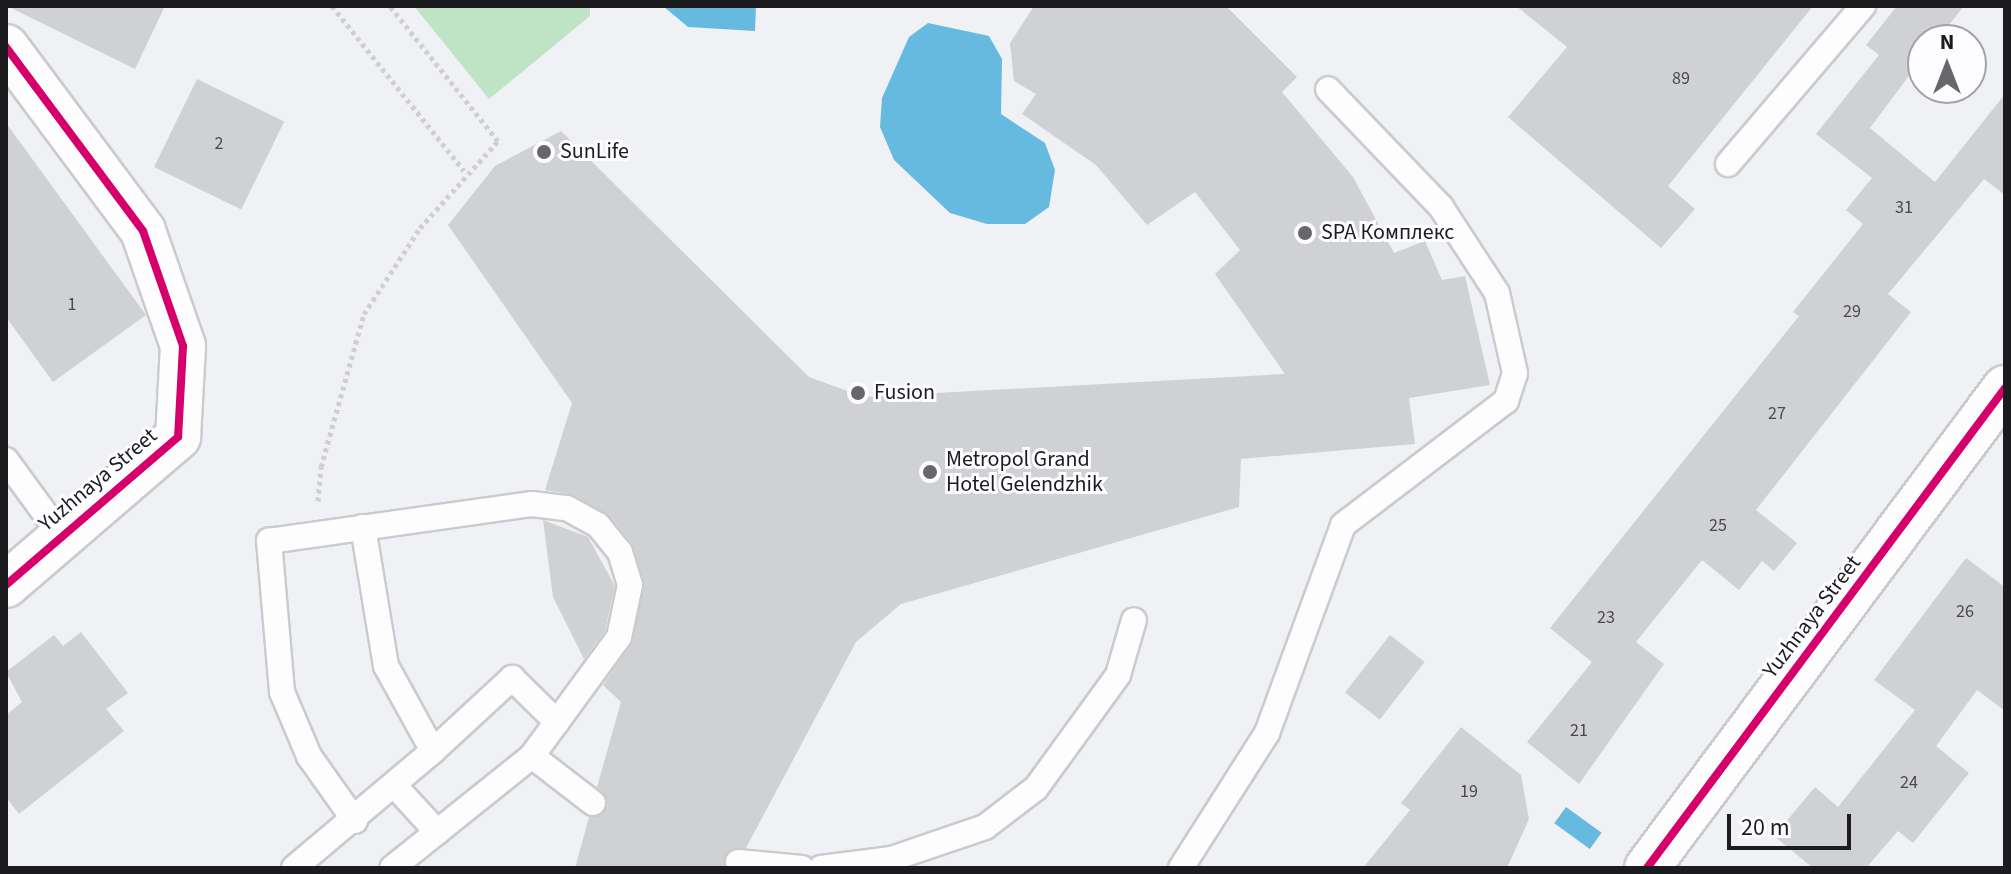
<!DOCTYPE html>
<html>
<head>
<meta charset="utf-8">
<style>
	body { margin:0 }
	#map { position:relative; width:2011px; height:874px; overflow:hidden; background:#f0f1f4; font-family:"Source Sans 3",sans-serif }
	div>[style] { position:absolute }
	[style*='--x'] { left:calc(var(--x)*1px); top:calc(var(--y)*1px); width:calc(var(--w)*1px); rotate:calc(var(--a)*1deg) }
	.green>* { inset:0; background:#bee3c5 }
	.water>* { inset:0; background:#67badf; transform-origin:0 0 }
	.building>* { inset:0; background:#d0d1d3; transform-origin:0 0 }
	.path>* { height:5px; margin-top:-2.5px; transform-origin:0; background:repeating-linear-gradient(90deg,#cfcfd1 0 4px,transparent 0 8px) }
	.roads { filter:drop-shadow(2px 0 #cacbce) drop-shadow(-2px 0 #cacbce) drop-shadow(0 2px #cacbce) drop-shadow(0 -2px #cacbce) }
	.lane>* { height:24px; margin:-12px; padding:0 12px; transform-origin:12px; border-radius:12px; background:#fdfdfd }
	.street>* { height:44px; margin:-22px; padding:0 22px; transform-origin:22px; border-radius:22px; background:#fdfdfd }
	.cycleway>* { height:8px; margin:-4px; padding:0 4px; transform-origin:4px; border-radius:4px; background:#d6006c }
	.dots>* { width:22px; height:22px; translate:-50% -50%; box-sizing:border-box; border:4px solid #fdfdff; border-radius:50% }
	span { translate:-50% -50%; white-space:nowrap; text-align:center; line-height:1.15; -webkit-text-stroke:6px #fdfdff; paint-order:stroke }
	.number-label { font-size:18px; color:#49494b }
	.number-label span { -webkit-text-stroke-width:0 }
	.poi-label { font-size:22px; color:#1c1c1e }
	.left { translate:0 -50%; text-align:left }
	.street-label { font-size:22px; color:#1c1c1e }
	.frame { position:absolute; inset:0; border:8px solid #1c1c1e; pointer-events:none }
	.north { position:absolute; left:1907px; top:24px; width:80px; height:80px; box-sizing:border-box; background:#fdfdff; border:2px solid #a3a3a5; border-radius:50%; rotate:0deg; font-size:22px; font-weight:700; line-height:32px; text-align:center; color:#1c1c1e }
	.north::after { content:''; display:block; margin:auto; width:28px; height:36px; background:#666769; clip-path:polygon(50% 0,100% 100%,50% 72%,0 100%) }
	.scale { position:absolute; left:1727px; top:814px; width:124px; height:36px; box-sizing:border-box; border:4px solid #1c1c1e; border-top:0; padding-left:10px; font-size:24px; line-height:28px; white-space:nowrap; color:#1c1c1e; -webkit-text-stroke:6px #fdfdff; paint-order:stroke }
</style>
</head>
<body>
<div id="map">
	<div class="green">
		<i style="clip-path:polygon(414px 6px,590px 6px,590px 16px,489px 99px)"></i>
	</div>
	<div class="water">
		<i style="clip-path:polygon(663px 6px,756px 6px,755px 31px,688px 27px)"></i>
		<i style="clip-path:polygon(928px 23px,989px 36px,1002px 59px,1001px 114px,1045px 143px,1055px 170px,1049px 207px,1025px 224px,987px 224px,950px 213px,894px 160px,880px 127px,882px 98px,909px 37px)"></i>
		<i style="left:1566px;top:807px;width:44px;height:20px;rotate:36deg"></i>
	</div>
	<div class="building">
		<i style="clip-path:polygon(7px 6px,165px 6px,135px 69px)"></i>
		<i style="clip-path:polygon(1034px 6px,1226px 6px,1297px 77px,1282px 92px,1353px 177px,1394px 253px,1425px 241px,1442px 280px,1465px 276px,1490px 385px,1409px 398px,1415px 444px,1241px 459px,1239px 507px,901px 604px,856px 642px,746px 848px,726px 853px,724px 868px,575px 868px,589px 817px,608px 806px,597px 787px,621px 702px,603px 685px,633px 641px,644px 581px,632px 543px,609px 515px,574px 495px,545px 490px,572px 403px,448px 225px,495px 166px,561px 131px,809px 377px,864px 397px,1285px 374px,1215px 274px,1240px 250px,1195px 192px,1147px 225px,1096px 165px,1022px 114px,1036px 94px,1014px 81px,1010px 43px)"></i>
		<i style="clip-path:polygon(1516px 6px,1813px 6px,1668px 186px,1695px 209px,1661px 248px,1508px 117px,1567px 47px)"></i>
		<i style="clip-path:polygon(1897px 6px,1964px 6px,1937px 40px,1923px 40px,1923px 57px,1870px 128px,1935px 182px,2005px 94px,2005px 195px,1984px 179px,1888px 294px,1911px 312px,1756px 510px,1797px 543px,1774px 571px,1762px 561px,1739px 590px,1702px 560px,1636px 642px,1664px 664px,1579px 784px,1527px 742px,1592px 662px,1550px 628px,1799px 316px,1793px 312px,1863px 224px,1846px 210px,1872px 178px,1816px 134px,1879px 55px,1866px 45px)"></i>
		<i style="left:197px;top:79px;width:97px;height:98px;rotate:26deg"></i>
		<i style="clip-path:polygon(6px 123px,146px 315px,53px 382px,6px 317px)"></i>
		<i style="clip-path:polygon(543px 520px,588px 537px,615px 586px,605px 631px,584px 659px,553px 597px)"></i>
		<i style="clip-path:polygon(1966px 558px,2005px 587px,2005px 711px,1977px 690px,1936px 746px,1969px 773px,1913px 843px,1898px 831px,1866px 868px,1813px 868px,1774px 836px,1815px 787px,1838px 807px,1915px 710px,1874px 680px)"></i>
		<i style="clip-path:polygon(81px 632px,128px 693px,106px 709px,124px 731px,19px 814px,6px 797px,6px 715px,22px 702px,6px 672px,54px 635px,63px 646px)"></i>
		<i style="left:1390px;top:635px;width:44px;height:73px;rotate:38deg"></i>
		<i style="clip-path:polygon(1461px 727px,1521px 775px,1529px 819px,1507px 868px,1363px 868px,1410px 810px,1401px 803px)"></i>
	</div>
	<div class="path">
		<i style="--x:332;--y:6;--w:211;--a:51.3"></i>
		<i style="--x:318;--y:501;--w:34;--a:-85"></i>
		<i style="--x:321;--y:467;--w:159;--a:-74.3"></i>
		<i style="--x:364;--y:314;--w:103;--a:-56.9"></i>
		<i style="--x:420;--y:228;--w:117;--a:-48.1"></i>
		<i style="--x:498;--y:141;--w:173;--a:-128.7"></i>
	</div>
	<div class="roads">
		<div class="lane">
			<i style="--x:1728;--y:164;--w:208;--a:-49.5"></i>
			<i style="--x:6;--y:460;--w:92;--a:53.9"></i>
			<i style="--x:433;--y:751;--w:108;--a:-42.7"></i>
			<i style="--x:512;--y:678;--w:63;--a:44.4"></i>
			<i style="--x:532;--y:756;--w:77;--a:37.6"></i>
			<i style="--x:394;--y:785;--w:64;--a:47.5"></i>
			<i style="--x:355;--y:821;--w:80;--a:-125.3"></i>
			<i style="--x:309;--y:756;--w:69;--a:-112.9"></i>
			<i style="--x:282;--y:692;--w:152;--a:-94.9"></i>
			<i style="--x:269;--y:541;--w:266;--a:-8"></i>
			<i style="--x:532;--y:504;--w:35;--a:7"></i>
			<i style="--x:567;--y:508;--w:35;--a:29"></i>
			<i style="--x:598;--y:525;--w:35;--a:51"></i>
			<i style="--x:620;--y:552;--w:34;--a:73"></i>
			<i style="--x:630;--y:585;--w:53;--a:101.9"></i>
			<i style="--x:619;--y:637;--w:147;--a:126.2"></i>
			<i style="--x:532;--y:756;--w:179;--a:141.3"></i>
			<i style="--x:738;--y:862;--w:64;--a:5.4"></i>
			<i style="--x:294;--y:868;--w:182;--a:-40.1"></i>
			<i style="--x:433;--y:751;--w:97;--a:-118.9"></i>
			<i style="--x:386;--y:666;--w:141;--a:-99.4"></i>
			<i style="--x:821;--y:868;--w:71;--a:-7.3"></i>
			<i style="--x:891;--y:859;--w:99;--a:-18.8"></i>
			<i style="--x:985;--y:827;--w:64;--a:-37.4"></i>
			<i style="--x:1036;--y:788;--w:140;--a:-54"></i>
			<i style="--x:1118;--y:675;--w:57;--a:-73.8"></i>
			<i style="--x:1181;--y:868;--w:160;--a:-57.5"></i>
			<i style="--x:1267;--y:733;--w:221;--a:-69.9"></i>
			<i style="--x:1343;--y:525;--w:205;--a:-37.3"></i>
			<i style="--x:1506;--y:401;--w:29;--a:-72"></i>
			<i style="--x:1515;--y:373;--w:82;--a:-102.7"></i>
			<i style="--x:1497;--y:293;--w:103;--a:-123.1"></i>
			<i style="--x:1441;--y:207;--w:163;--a:-133.8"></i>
		</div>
		<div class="street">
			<i style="--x:6;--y:47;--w:229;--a:53.3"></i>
			<i style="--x:143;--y:231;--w:122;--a:70.8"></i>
			<i style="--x:183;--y:346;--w:91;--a:93.1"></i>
			<i style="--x:178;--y:437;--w:227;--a:139.3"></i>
			<i style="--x:1647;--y:868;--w:599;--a:-53.28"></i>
		</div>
	</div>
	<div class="cycleway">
		<i style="--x:6;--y:47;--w:229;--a:53.3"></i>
		<i style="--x:143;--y:231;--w:122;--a:70.8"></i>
		<i style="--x:183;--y:346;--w:91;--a:93.1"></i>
		<i style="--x:178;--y:437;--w:227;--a:139.3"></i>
		<i style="--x:1647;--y:868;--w:599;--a:-53.28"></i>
	</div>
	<div class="dots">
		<i style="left:544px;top:152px;background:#666769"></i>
		<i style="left:1305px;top:233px;background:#666769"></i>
		<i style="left:858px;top:393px;background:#666769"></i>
		<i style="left:930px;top:472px;background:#666769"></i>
	</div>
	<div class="number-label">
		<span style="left:1681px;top:79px">89</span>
		<span style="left:219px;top:144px">2</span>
		<span style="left:1904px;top:208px">31</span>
		<span style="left:72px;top:305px">1</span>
		<span style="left:1852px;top:312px">29</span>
		<span style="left:1777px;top:414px">27</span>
		<span style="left:1718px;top:526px">25</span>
		<span style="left:1965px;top:612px">26</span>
		<span style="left:1606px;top:618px">23</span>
		<span style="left:1579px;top:731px">21</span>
		<span style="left:1909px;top:783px">24</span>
		<span style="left:1469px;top:792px">19</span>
	</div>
	<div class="poi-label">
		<span class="left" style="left:560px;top:152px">SunLife</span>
		<span class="left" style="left:1321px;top:233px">SPA Комплекс</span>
		<span class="left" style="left:874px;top:393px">Fusion</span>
		<span class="left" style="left:946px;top:472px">Metropol Grand<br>Hotel Gelendzhik</span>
	</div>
	<div class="street-label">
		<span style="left:98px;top:480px;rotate:-40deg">Yuzhnaya Street</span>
		<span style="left:1812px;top:617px;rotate:-53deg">Yuzhnaya Street</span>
	</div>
	<div class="frame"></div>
	<div class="north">N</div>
	<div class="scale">20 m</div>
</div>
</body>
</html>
